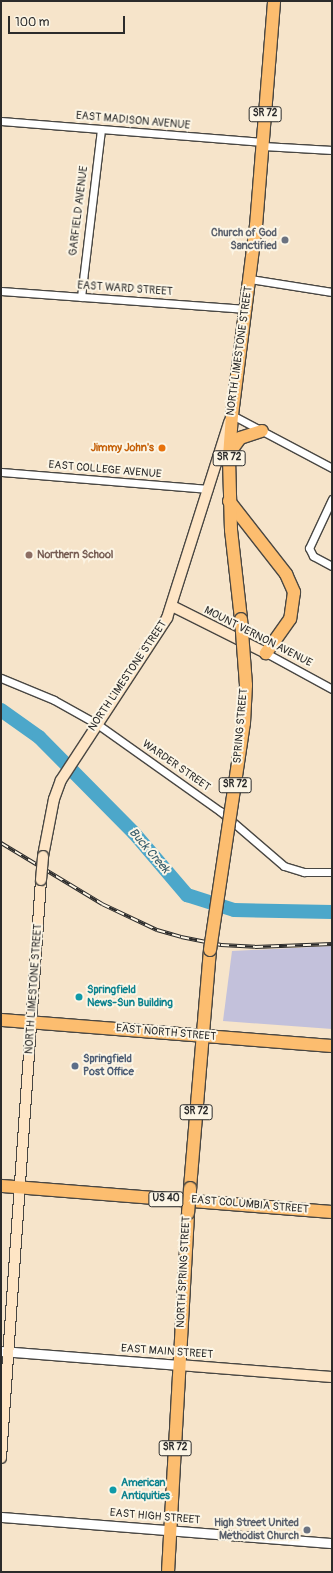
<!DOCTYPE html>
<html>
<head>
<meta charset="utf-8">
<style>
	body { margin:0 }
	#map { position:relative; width:333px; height:1573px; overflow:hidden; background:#f6e4ca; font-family:Pangolin,sans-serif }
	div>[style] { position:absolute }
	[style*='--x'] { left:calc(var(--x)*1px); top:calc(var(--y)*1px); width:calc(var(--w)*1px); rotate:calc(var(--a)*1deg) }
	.industrial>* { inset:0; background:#c3c1db }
	.river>* { height:14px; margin:-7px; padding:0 7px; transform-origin:7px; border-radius:7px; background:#4ca7ca }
	.roads { filter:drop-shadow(1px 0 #494743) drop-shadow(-1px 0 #494743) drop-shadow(0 1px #494743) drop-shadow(0 -1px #494743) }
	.minor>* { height:7px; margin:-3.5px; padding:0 3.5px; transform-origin:3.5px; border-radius:3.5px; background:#fff }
	.tertiary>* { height:9px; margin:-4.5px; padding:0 4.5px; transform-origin:4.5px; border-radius:4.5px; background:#fff }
	.secondary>* { height:10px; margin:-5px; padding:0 5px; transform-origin:5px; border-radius:5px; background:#fee5c5 }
	.primary>* { height:12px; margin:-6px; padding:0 6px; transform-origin:6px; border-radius:6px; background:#fcbd6f }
	.rail>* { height:4px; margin-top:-2px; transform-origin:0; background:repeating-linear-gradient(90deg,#fcf5e5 0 8px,#2b2b2b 0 16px); box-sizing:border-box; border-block:1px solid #2b2b2b }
	.bridges { filter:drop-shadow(1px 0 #494743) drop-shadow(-1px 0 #494743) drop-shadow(0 1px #494743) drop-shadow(0 -1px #494743) }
	.secondary-bridge>* { height:10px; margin:-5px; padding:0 5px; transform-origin:5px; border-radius:5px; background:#fee5c5 }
	.primary-bridge>* { height:12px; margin:-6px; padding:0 6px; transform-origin:6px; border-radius:6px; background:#fcbd6f }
	.dots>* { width:11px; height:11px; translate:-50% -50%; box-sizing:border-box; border:2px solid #fcf5e5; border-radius:50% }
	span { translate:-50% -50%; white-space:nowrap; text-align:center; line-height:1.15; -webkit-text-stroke:4px #fcf5e5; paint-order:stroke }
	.shield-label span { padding:1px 3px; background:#fcf5e5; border:1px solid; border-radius:3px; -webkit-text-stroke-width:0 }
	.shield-label { font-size:10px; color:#2b2b2b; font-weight:700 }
	.street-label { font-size:11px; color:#2b2b2b }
	.worship-label { font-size:11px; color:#5b616d; font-weight:700 }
	.right { translate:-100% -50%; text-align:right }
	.food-label { font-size:11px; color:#c56008; font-weight:700 }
	.education-label { font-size:11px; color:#785e54; font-weight:700 }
	.left { translate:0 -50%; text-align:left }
	.culture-label { font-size:11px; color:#0d838f; font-weight:700 }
	.service-label { font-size:11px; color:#4e5e75; font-weight:700 }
	.water-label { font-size:12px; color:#385d6b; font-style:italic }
	.frame { position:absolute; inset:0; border:2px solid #2b2b2b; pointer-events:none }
	.scale { position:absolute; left:8px; top:16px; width:117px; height:18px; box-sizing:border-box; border:2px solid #2b2b2b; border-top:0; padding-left:5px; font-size:12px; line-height:14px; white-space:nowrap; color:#2b2b2b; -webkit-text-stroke:3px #fcf5e5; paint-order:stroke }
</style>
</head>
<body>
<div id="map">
	<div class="industrial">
		<i style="clip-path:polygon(332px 946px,332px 1029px,223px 1021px,232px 951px)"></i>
	</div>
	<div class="river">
		<i style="--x:1;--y:710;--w:47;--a:35.4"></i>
		<i style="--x:39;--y:737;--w:135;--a:45.3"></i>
		<i style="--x:134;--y:833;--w:82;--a:49.5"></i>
		<i style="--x:187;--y:895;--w:49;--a:17.7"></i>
		<i style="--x:234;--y:910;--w:98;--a:1.2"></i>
	</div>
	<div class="roads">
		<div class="minor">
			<i style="--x:1;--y:121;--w:263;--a:4.6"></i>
			<i style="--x:263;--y:146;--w:69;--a:3.3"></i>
			<i style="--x:250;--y:279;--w:83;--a:9"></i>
			<i style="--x:1;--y:291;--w:246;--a:4.2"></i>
			<i style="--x:81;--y:297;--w:169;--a:-83.2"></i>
			<i style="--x:232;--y:415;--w:113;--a:27.9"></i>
			<i style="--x:1;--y:472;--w:208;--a:4.7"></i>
			<i style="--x:332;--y:499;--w:54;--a:115.1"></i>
			<i style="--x:309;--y:548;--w:9;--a:63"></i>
			<i style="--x:313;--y:556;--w:21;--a:28"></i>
			<i style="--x:266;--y:653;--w:75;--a:28.6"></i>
			<i style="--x:1;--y:678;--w:57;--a:22.5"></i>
			<i style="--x:54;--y:700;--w:49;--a:29.2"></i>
			<i style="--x:97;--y:724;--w:151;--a:35.3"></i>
			<i style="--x:220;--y:811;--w:84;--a:40.7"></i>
			<i style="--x:284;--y:866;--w:21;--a:17"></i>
			<i style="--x:304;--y:872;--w:28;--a:0"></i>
		</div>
		<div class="tertiary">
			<i style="--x:1;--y:1351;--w:179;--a:4.5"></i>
			<i style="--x:1;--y:1517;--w:332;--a:4.5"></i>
		</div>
		<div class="secondary">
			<i style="--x:172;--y:606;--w:105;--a:26.6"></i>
			<i style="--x:43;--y:856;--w:58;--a:-79.1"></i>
			<i style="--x:54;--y:799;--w:20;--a:-70"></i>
			<i style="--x:61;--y:780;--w:194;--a:-56.8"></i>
			<i style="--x:167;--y:618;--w:206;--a:-72.4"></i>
			<i style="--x:179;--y:1365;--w:153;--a:4.5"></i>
			<i style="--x:1;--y:1458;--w:579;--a:-86.04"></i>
		</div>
		<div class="primary">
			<i style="--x:230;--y:452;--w:17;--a:-54"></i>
			<i style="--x:240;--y:438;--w:23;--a:-18"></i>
			<i style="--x:229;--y:501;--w:93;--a:52"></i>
			<i style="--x:286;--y:574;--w:20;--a:66"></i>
			<i style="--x:294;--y:592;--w:27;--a:98"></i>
			<i style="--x:290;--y:619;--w:42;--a:125.2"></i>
			<i style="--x:241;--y:619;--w:90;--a:-96.4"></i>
			<i style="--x:231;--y:530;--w:73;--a:-91.6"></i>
			<i style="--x:229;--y:457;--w:42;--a:-85.9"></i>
			<i style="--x:232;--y:415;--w:191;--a:-82.8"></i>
			<i style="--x:256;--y:226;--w:226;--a:-85.4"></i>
			<i style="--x:1;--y:1020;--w:332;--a:4.5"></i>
			<i style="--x:1;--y:1186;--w:332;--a:4.5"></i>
			<i style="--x:190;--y:1188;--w:239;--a:-85.2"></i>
			<i style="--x:168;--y:1572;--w:360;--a:-86.8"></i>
		</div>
	</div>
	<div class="rail">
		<i style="--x:1;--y:843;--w:118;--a:31.1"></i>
		<i style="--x:102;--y:904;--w:61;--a:25.3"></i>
		<i style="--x:157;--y:930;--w:25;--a:16"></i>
		<i style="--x:181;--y:937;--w:41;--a:11.3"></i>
		<i style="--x:221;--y:945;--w:34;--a:3"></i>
		<i style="--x:255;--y:947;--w:77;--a:-2.2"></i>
	</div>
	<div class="bridges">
		<div class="secondary-bridge">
			<i style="--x:41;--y:880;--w:24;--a:-85"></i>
		</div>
		<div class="primary-bridge">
			<i style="--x:210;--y:950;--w:230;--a:-81.5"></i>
			<i style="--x:244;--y:723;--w:38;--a:-87"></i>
			<i style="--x:246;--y:685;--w:66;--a:-94.3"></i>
			<i style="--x:188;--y:1213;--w:25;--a:-85"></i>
		</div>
	</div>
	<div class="dots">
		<i style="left:285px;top:240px;background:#6b7280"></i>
		<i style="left:162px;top:448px;background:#e8710a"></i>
		<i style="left:29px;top:555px;background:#8d6e63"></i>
		<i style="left:79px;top:997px;background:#0f9aa8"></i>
		<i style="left:75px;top:1066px;background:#5c6f8a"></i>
		<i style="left:113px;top:1490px;background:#0f9aa8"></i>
		<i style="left:307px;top:1530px;background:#6b7280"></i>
	</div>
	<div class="shield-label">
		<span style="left:265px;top:114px">SR 72</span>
		<span style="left:229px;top:458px">SR 72</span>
		<span style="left:235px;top:785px">SR 72</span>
		<span style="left:196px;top:1112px">SR 72</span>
		<span style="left:166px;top:1199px">US 40</span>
		<span style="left:175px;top:1448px">SR 72</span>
	</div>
	<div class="street-label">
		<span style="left:133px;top:121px;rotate:5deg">EAST MADISON AVENUE</span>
		<span style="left:79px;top:211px;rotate:-83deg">GARFIELD AVENUE</span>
		<span style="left:125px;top:289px;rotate:4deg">EAST WARD STREET</span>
		<span style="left:240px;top:351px;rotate:-82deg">NORTH LIMESTONE STREET</span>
		<span style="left:105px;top:470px;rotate:5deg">EAST COLLEGE AVENUE</span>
		<span style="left:258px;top:637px;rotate:27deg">MOUNT VERNON AVENUE</span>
		<span style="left:128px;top:676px;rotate:-56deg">NORTH LIMESTONE STREET</span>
		<span style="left:241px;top:726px;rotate:-85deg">SPRING STREET</span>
		<span style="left:176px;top:766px;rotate:35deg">WARDER STREET</span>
		<span style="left:34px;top:989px;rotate:-86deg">NORTH LIMESTONE STREET</span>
		<span style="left:166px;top:1033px;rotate:5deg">EAST NORTH STREET</span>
		<span style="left:250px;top:1205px;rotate:5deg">EAST COLUMBIA STREET</span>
		<span style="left:184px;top:1272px;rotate:-87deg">NORTH SPRING STREET</span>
		<span style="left:167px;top:1352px;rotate:4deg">EAST MAIN STREET</span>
		<span style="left:155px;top:1517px;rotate:5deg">EAST HIGH STREET</span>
	</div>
	<div class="worship-label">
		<span class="right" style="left:277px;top:240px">Church of God<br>Sanctified</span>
		<span class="right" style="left:299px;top:1530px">High Street United<br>Methodist Church</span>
	</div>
	<div class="food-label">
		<span class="right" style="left:154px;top:448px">Jimmy John's</span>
	</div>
	<div class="education-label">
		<span class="left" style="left:37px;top:555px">Northern School</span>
	</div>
	<div class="culture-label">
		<span class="left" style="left:87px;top:997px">Springfield<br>News-Sun Building</span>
		<span class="left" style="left:121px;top:1490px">American<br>Antiquities</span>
	</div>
	<div class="service-label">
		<span class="left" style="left:83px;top:1066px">Springfield<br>Post Office</span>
	</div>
	<div class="water-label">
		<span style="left:149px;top:851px;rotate:49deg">Buck Creek</span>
	</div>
	<div class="frame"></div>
	<div class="scale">100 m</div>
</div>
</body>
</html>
